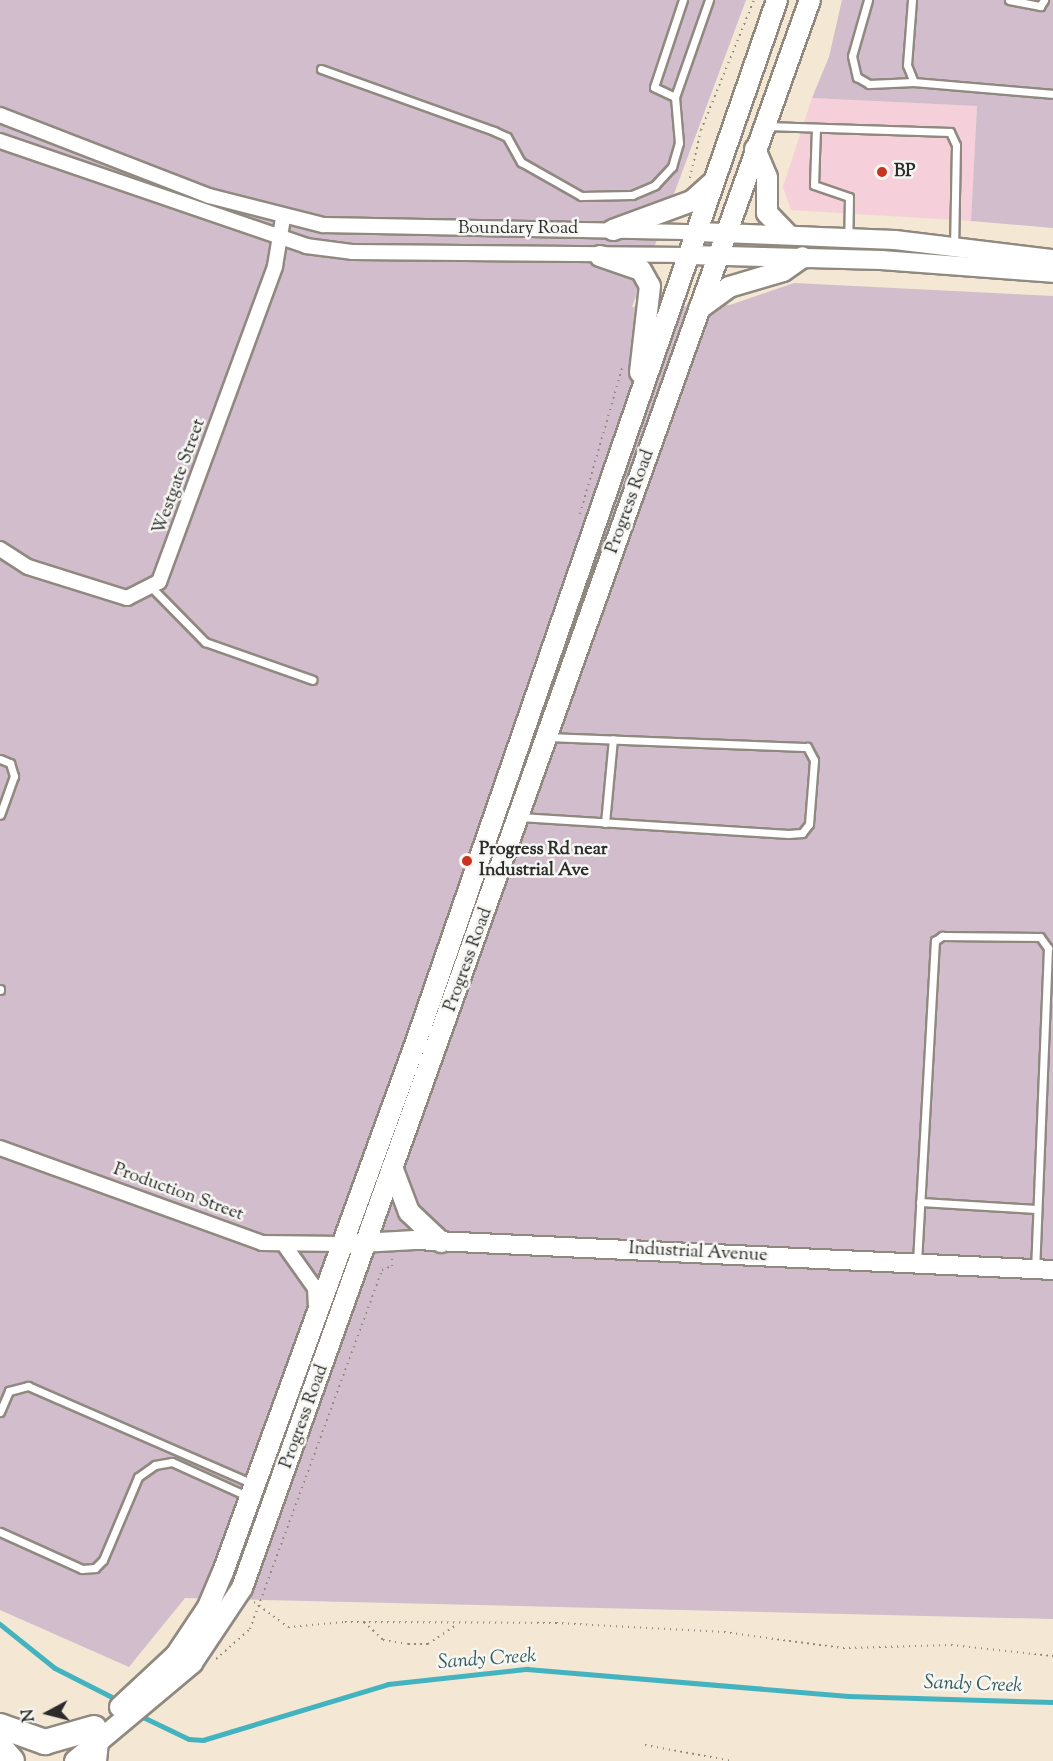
<!DOCTYPE html>
<html>
<head>
<meta charset="utf-8">
<style>
	body { margin:0 }
	#map { position:relative; width:1053px; height:1761px; overflow:hidden; background:#f4e7d4; font-family:"Sorts Mill Goudy",serif }
	div>[style] { position:absolute }
	[style*='--x'] { left:calc(var(--x)*1px); top:calc(var(--y)*1px); width:calc(var(--w)*1px); rotate:calc(var(--a)*1deg) }
	.built>* { inset:0; background:#f5cfd9 }
	.industrial>* { inset:0; background:#d1bdcb }
	.stream>* { height:4.5px; margin:-2.25px; padding:0 2.25px; transform-origin:2.25px; border-radius:2.25px; background:#44b3c0 }
	.path>* { height:2px; margin-top:-1px; transform-origin:0; background:repeating-linear-gradient(90deg,#908980 0 1.5px,transparent 0 6px) }
	.roads { filter:drop-shadow(2px 0 #908980) drop-shadow(-2px 0 #908980) drop-shadow(0 2px #908980) drop-shadow(0 -2px #908980) }
	.lane>* { height:7px; margin:-3.5px; padding:0 3.5px; transform-origin:3.5px; border-radius:3.5px; background:#fff }
	.street>* { height:14px; margin:-7px; padding:0 7px; transform-origin:7px; border-radius:7px; background:#fff }
	.secondary>* { height:18px; margin:-9px; padding:0 9px; transform-origin:9px; border-radius:9px; background:#fff }
	.primary>* { height:20px; margin:-10px; padding:0 10px; transform-origin:10px; border-radius:10px; background:#fff }
	.highway>* { height:24px; margin:-12px; padding:0 12px; transform-origin:12px; border-radius:12px; background:#fff }
	.dots>* { width:16px; height:16px; translate:-50% -50%; box-sizing:border-box; border:3px solid #f6f6f2; border-radius:50% }
	span { translate:-50% -50%; white-space:nowrap; text-align:center; line-height:1.15; -webkit-text-stroke:5px #f6f6f2; paint-order:stroke }
	.poi-label { font-size:18px; color:#2b2b2b; font-weight:700 }
	.left { translate:0 -50%; text-align:left }
	.street-label { font-size:18px; color:#2b2b2b }
	.water-label { font-size:20px; color:#345b5f; font-style:italic }
	.north { position:absolute; left:18px; top:1683px; width:60px; height:60px; -webkit-text-stroke:4px #f6f6f2; paint-order:stroke; rotate:263deg; font-size:16px; font-weight:700; line-height:24px; text-align:center; color:#2b2b2b }
	.north::after { content:''; display:block; margin:auto; width:21px; height:27px; background:#2b2b2b; clip-path:polygon(50% 0,100% 100%,50% 72%,0 100%) }
</style>
</head>
<body>
<div id="map">
	<div class="built">
		<i style="clip-path:polygon(812px 98px,977px 106px,971px 221px,791px 210px,783px 187px)"></i>
	</div>
	<div class="industrial">
		<i style="clip-path:polygon(0 0,746px 0,632px 307px,730px 305px,794px 283px,1053px 296px,1053px 1619px,185px 1598px,129px 1667px,0 1610px)"></i>
		<i style="clip-path:polygon(842px 0,1053px 0,1053px 228px,971px 221px,977px 106px,812px 98px,829px 57px)"></i>
	</div>
	<div class="stream">
		<i style="--x:0;--y:1624;--w:70;--a:38.7"></i>
		<i style="--x:55;--y:1668;--w:73;--a:26.9"></i>
		<i style="--x:139;--y:1715;--w:55;--a:25.6"></i>
		<i style="--x:189;--y:1739;--w:14;--a:4"></i>
		<i style="--x:203;--y:1740;--w:193;--a:-16.8"></i>
		<i style="--x:388;--y:1684;--w:140;--a:-6.2"></i>
		<i style="--x:527;--y:1669;--w:322;--a:4.8"></i>
		<i style="--x:848;--y:1696;--w:205;--a:1.7"></i>
	</div>
	<div class="path">
		<i style="--x:690;--y:178;--w:49;--a:-77.1"></i>
		<i style="--x:701;--y:130;--w:140;--a:-67.8"></i>
		<i style="--x:580;--y:514;--w:155;--a:-73.9"></i>
		<i style="--x:254;--y:1602;--w:42;--a:36.3"></i>
		<i style="--x:288;--y:1627;--w:57;--a:-5"></i>
		<i style="--x:345;--y:1622;--w:211;--a:0.3"></i>
		<i style="--x:556;--y:1623;--w:168;--a:3.1"></i>
		<i style="--x:724;--y:1632;--w:120;--a:7.7"></i>
		<i style="--x:843;--y:1648;--w:108;--a:-1.6"></i>
		<i style="--x:951;--y:1645;--w:103;--a:6.2"></i>
		<i style="--x:364;--y:1622;--w:26;--a:43"></i>
		<i style="--x:383;--y:1640;--w:25;--a:9"></i>
		<i style="--x:408;--y:1644;--w:20;--a:0"></i>
		<i style="--x:428;--y:1644;--w:32;--a:-34"></i>
		<i style="--x:216;--y:1659;--w:45;--a:-41.4"></i>
		<i style="--x:250;--y:1629;--w:382;--a:-69.8"></i>
		<i style="--x:382;--y:1270;--w:11;--a:-22"></i>
		<i style="--x:392;--y:1266;--w:8;--a:-90"></i>
		<i style="--x:645;--y:1745;--w:89;--a:10.3"></i>
	</div>
	<div class="roads">
		<div class="lane">
			<i style="--x:868;--y:0;--w:58;--a:105.9"></i>
			<i style="--x:852;--y:56;--w:22;--a:77"></i>
			<i style="--x:857;--y:77;--w:14;--a:30"></i>
			<i style="--x:869;--y:84;--w:45;--a:-2.5"></i>
			<i style="--x:912;--y:0;--w:65;--a:94.4"></i>
			<i style="--x:907;--y:65;--w:18;--a:68"></i>
			<i style="--x:914;--y:82;--w:140;--a:4.9"></i>
			<i style="--x:1009;--y:0;--w:32;--a:11"></i>
			<i style="--x:1040;--y:6;--w:7;--a:-56"></i>
			<i style="--x:321;--y:69;--w:184;--a:19.7"></i>
			<i style="--x:494;--y:131;--w:14;--a:25"></i>
			<i style="--x:507;--y:137;--w:29;--a:61"></i>
			<i style="--x:521;--y:162;--w:69;--a:29.5"></i>
			<i style="--x:581;--y:196;--w:51;--a:-1.1"></i>
			<i style="--x:632;--y:195;--w:25;--a:-23"></i>
			<i style="--x:655;--y:185;--w:25;--a:-47"></i>
			<i style="--x:672;--y:167;--w:25;--a:-74"></i>
			<i style="--x:679;--y:143;--w:46;--a:-95"></i>
			<i style="--x:675;--y:97;--w:103;--a:-70.7"></i>
			<i style="--x:675;--y:97;--w:23;--a:-155"></i>
			<i style="--x:654;--y:87;--w:92;--a:-71.6"></i>
			<i style="--x:766;--y:126;--w:184;--a:1.9"></i>
			<i style="--x:950;--y:132;--w:14;--a:65"></i>
			<i style="--x:956;--y:145;--w:102;--a:91.1"></i>
			<i style="--x:816;--y:128;--w:57;--a:92"></i>
			<i style="--x:814;--y:185;--w:37;--a:19"></i>
			<i style="--x:849;--y:197;--w:39;--a:91"></i>
			<i style="--x:152;--y:588;--w:76;--a:45.5"></i>
			<i style="--x:205;--y:642;--w:114;--a:19.4"></i>
			<i style="--x:0;--y:759;--w:11;--a:22"></i>
			<i style="--x:10;--y:763;--w:14;--a:73"></i>
			<i style="--x:14;--y:776;--w:41;--a:109.7"></i>
			<i style="--x:520;--y:817;--w:269;--a:3.6"></i>
			<i style="--x:788;--y:834;--w:14;--a:-4"></i>
			<i style="--x:802;--y:833;--w:11;--a:-52"></i>
			<i style="--x:809;--y:824;--w:64;--a:-85.5"></i>
			<i style="--x:814;--y:760;--w:15;--a:-118"></i>
			<i style="--x:807;--y:747;--w:257;--a:-177.8"></i>
			<i style="--x:605;--y:823;--w:84;--a:-84.6"></i>
			<i style="--x:0;--y:989;--w:1;--a:90"></i>
			<i style="--x:920;--y:1202;--w:117;--a:3.4"></i>
			<i style="--x:917;--y:1262;--w:322;--a:-86.8"></i>
			<i style="--x:935;--y:941;--w:9;--a:-36"></i>
			<i style="--x:942;--y:936;--w:98;--a:0.6"></i>
			<i style="--x:1040;--y:937;--w:14;--a:54"></i>
			<i style="--x:1048;--y:948;--w:321;--a:92.3"></i>
			<i style="--x:0;--y:1412;--w:23;--a:-67"></i>
			<i style="--x:9;--y:1391;--w:20;--a:-15"></i>
			<i style="--x:28;--y:1386;--w:245;--a:23.5"></i>
			<i style="--x:0;--y:1532;--w:90;--a:24.3"></i>
			<i style="--x:82;--y:1569;--w:13;--a:-4"></i>
			<i style="--x:95;--y:1568;--w:11;--a:-45"></i>
			<i style="--x:103;--y:1560;--w:90;--a:-67.1"></i>
			<i style="--x:138;--y:1477;--w:21;--a:-35"></i>
			<i style="--x:155;--y:1465;--w:17;--a:-10"></i>
			<i style="--x:172;--y:1462;--w:85;--a:24.4"></i>
		</div>
		<div class="street">
			<i style="--x:0;--y:115;--w:224;--a:21.2"></i>
			<i style="--x:209;--y:196;--w:118;--a:14.3"></i>
			<i style="--x:323;--y:225;--w:375;--a:1.1"></i>
			<i style="--x:0;--y:141;--w:324;--a:18.9"></i>
			<i style="--x:306;--y:246;--w:46;--a:7.4"></i>
			<i style="--x:352;--y:252;--w:337;--a:0.5"></i>
			<i style="--x:0;--y:549;--w:33;--a:33"></i>
			<i style="--x:28;--y:567;--w:104;--a:17.4"></i>
			<i style="--x:127;--y:598;--w:36;--a:-27"></i>
			<i style="--x:159;--y:582;--w:337;--a:-69.8"></i>
			<i style="--x:275;--y:266;--w:49;--a:-80.5"></i>
			<i style="--x:0;--y:1148;--w:279;--a:19.9"></i>
			<i style="--x:262;--y:1243;--w:81;--a:0.7"></i>
			<i style="--x:285;--y:1246;--w:52;--a:54.5"></i>
			<i style="--x:315;--y:1288;--w:21;--a:87"></i>
		</div>
		<div class="secondary">
			<i style="--x:698;--y:232;--w:197;--a:2.3"></i>
			<i style="--x:895;--y:240;--w:159;--a:6.9"></i>
			<i style="--x:689;--y:255;--w:192;--a:1.5"></i>
			<i style="--x:881;--y:260;--w:172;--a:4.3"></i>
			<i style="--x:343;--y:1244;--w:72;--a:-3.2"></i>
			<i style="--x:415;--y:1240;--w:639;--a:2.69"></i>
		</div>
		<div class="primary">
			<i style="--x:755;--y:149;--w:30;--a:67"></i>
			<i style="--x:767;--y:177;--w:36;--a:90"></i>
			<i style="--x:767;--y:213;--w:29;--a:46"></i>
			<i style="--x:613;--y:230;--w:84;--a:-20.2"></i>
			<i style="--x:692;--y:201;--w:27;--a:-42"></i>
			<i style="--x:600;--y:256;--w:43;--a:18.9"></i>
			<i style="--x:641;--y:270;--w:18;--a:61"></i>
			<i style="--x:650;--y:286;--w:87;--a:96.6"></i>
			<i style="--x:699;--y:309;--w:37;--a:-36"></i>
			<i style="--x:729;--y:287;--w:56;--a:-16.5"></i>
			<i style="--x:783;--y:271;--w:24;--a:-35"></i>
			<i style="--x:392;--y:1167;--w:48;--a:69.3"></i>
			<i style="--x:409;--y:1212;--w:44;--a:43.2"></i>
			<i style="--x:120;--y:1707;--w:76;--a:-42.9"></i>
			<i style="--x:176;--y:1655;--w:58;--a:-56.3"></i>
			<i style="--x:208;--y:1607;--w:38;--a:-67"></i>
			<i style="--x:223;--y:1572;--w:564;--a:-69.99"></i>
			<i style="--x:416;--y:1042;--w:1103;--a:-70.89"></i>
			<i style="--x:75;--y:1761;--w:153;--a:-39.9"></i>
			<i style="--x:192;--y:1663;--w:90;--a:-56.3"></i>
			<i style="--x:242;--y:1588;--w:1687;--a:-70.32"></i>
		</div>
		<div class="highway">
			<i style="--x:0;--y:1726;--w:48;--a:19.6"></i>
			<i style="--x:45;--y:1742;--w:51;--a:-15.9"></i>
			<i style="--x:0;--y:1747;--w:18;--a:49"></i>
			<i style="--x:94;--y:1761;--w:18;--a:-84"></i>
		</div>
	</div>
	<div class="dots">
		<i style="left:882px;top:172px;background:#c8321e"></i>
		<i style="left:467px;top:861px;background:#c8321e"></i>
	</div>
	<div class="poi-label">
		<span class="left" style="left:894px;top:172px">BP</span>
		<span class="left" style="left:479px;top:861px">Progress Rd near<br>Industrial Ave</span>
	</div>
	<div class="street-label">
		<span style="left:518px;top:229px">Boundary Road</span>
		<span style="left:180px;top:477px;rotate:-70deg">Westgate Street</span>
		<span style="left:631px;top:502px;rotate:-70deg">Progress Road</span>
		<span style="left:469px;top:960px;rotate:-70deg">Progress Road</span>
		<span style="left:178px;top:1193px;rotate:20deg">Production Street</span>
		<span style="left:698px;top:1253px;rotate:3deg">Industrial Avenue</span>
		<span style="left:305px;top:1417px;rotate:-70deg">Progress Road</span>
	</div>
	<div class="water-label">
		<span style="left:487px;top:1660px;rotate:-4deg">Sandy Creek</span>
		<span style="left:973px;top:1685px;rotate:2deg">Sandy Creek</span>
	</div>
	<div class="north">N</div>
</div>
</body>
</html>
